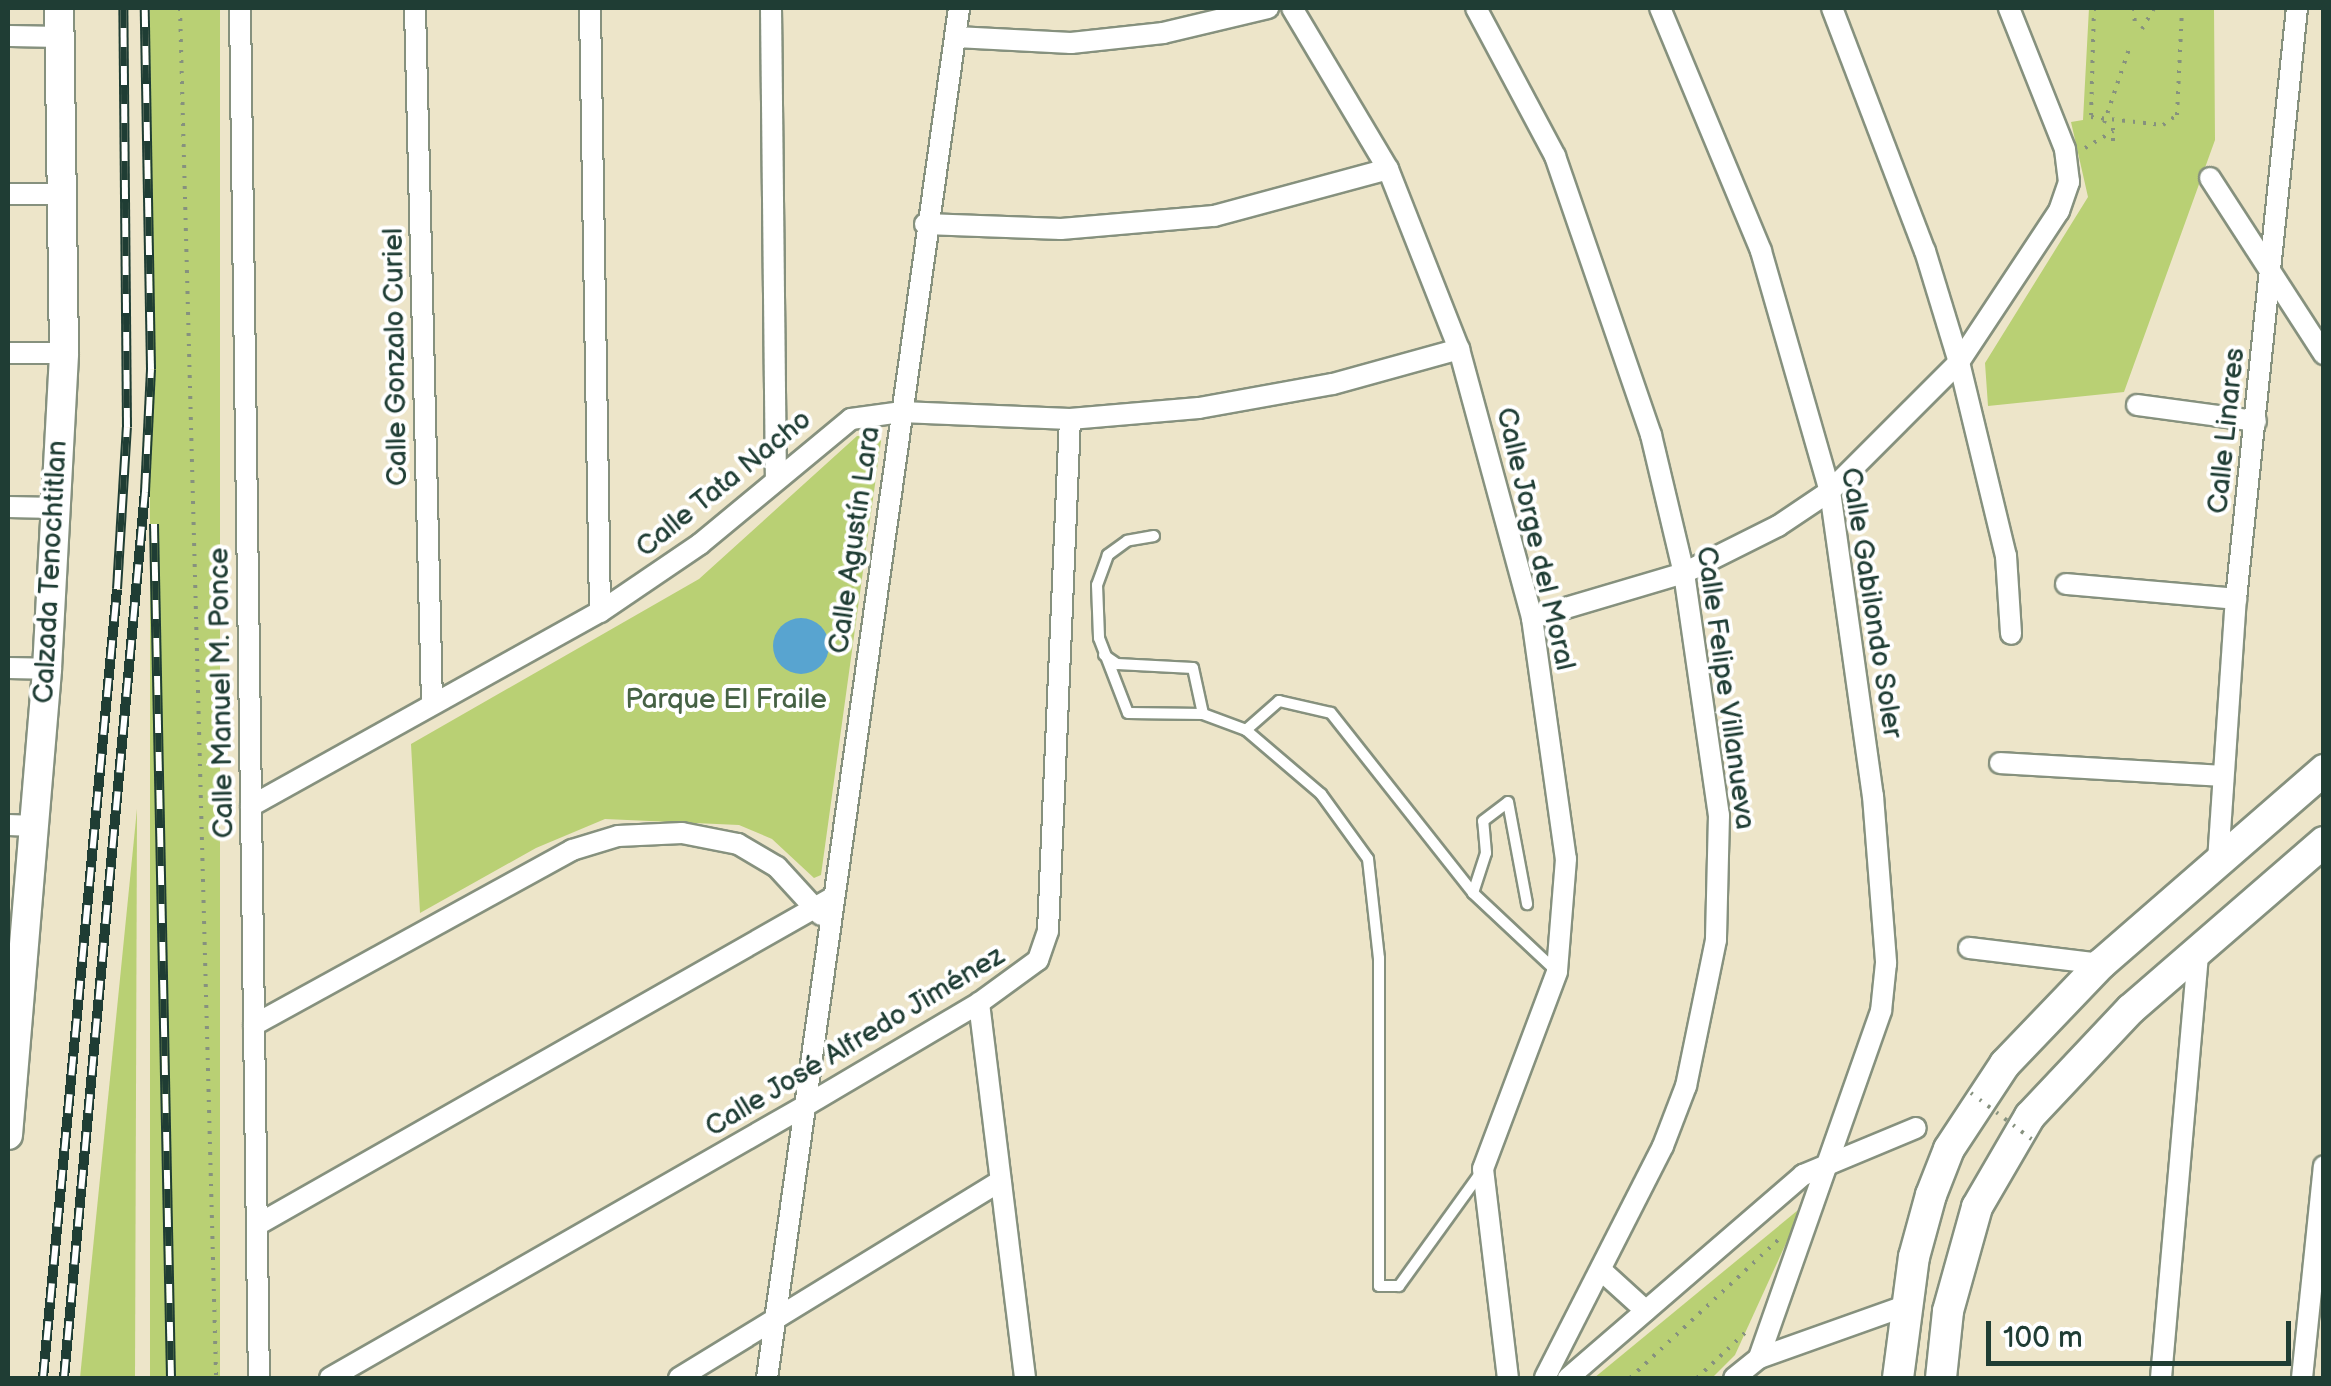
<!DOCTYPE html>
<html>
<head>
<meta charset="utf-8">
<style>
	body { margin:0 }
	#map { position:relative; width:2331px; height:1386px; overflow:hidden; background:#ede5c9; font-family:"Balsamiq Sans",sans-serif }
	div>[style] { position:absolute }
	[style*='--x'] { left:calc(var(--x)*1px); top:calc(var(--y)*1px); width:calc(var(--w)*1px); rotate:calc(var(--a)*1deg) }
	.green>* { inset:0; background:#b9d074; transform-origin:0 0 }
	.water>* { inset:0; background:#58a4d0 }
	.round { border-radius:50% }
	.path>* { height:4px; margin-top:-2px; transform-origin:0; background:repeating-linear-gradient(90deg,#86917e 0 2.5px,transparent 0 10.5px) }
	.roads { filter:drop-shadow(2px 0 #86917e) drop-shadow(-2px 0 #86917e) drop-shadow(0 2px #86917e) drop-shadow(0 -2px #86917e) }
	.lane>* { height:10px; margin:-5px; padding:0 5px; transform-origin:5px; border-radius:5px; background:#fff }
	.street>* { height:20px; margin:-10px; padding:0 10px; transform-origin:10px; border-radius:10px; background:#fff }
	.secondary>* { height:28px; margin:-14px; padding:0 14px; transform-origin:14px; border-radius:14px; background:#fff }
	.primary>* { height:30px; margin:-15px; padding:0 15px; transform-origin:15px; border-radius:15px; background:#fff }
	.rail>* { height:10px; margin-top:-5px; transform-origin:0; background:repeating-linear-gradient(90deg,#fff 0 19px,#1f3d34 0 38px); box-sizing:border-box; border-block:2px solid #1f3d34 }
	.path-bridge>* { height:4px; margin-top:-2px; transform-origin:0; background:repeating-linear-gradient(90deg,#86917e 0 2.5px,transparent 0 10.5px) }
	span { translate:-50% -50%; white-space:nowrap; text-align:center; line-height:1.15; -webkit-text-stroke:8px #fff; paint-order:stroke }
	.street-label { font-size:28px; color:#1f3d34 }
	.park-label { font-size:28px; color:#466244 }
	.frame { position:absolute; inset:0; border:10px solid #1f3d34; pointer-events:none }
	.scale { position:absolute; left:1986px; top:1321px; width:305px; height:45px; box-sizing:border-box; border:5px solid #1f3d34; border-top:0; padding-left:12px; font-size:30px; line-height:35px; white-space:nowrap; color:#1f3d34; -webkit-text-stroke:8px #fff; paint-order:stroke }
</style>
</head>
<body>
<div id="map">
	<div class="green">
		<i style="left:150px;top:8px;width:70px;height:1370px"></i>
		<i style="clip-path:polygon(2089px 8px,2214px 8px,2215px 140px,2124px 392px,1988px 406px,1985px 363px,2088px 197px,2071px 122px,2083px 120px)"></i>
		<i style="clip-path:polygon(876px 435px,881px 441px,821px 875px,814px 878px,772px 839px,739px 825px,605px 819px,536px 848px,420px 913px,411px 744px,699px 579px,857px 436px)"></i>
		<i style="clip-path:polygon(137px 809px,135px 1378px,80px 1378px)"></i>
		<i style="clip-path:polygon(1803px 1206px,1735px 1355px,1712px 1378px,1594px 1378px)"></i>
	</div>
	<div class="water">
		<i class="round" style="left:773px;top:618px;width:56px;height:56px"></i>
	</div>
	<div class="path">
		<i style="--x:180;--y:8;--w:1370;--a:88.49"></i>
		<i style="--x:2094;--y:8;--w:109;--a:91.6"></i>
		<i style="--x:2091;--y:117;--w:72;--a:6.3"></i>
		<i style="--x:2163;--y:125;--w:17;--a:-36"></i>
		<i style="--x:2177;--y:115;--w:107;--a:-87.3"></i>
		<i style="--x:2134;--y:8;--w:20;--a:87"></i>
		<i style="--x:2142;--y:29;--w:24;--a:-60"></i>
		<i style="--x:2104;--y:123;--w:81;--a:-71.3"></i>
		<i style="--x:2113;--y:128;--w:21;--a:90"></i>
		<i style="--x:2085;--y:148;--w:33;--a:-31"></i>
		<i style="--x:1630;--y:1378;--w:205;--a:-43"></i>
		<i style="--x:1697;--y:1378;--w:70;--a:-43.3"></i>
	</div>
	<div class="roads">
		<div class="lane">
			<i style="--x:1154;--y:536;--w:27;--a:170"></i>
			<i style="--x:1127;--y:541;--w:24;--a:144"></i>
			<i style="--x:1108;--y:555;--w:32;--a:110"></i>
			<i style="--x:1097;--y:585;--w:53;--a:87.8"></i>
			<i style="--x:1099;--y:638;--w:80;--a:68.9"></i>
			<i style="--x:1128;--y:713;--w:75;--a:0.8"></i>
			<i style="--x:1104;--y:655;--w:16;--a:35"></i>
			<i style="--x:1117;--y:664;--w:76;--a:3"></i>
			<i style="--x:1193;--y:668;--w:47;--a:77.7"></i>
			<i style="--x:1203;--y:714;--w:46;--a:20.4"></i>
			<i style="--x:1246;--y:730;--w:99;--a:40.5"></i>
			<i style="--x:1321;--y:794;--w:80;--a:54.1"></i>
			<i style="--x:1368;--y:859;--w:100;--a:83.7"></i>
			<i style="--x:1379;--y:958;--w:328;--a:90"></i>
			<i style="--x:1379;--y:1286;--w:20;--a:0"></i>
			<i style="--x:1399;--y:1286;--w:142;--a:-54.2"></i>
			<i style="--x:1246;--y:730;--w:44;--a:-41.3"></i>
			<i style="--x:1279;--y:701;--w:53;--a:13"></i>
			<i style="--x:1331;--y:713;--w:229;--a:51.7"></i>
			<i style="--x:1473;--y:893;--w:115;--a:43.2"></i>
			<i style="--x:1473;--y:893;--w:42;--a:-72"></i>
			<i style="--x:1486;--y:853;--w:32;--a:-95"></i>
			<i style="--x:1483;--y:821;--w:31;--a:-37"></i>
			<i style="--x:1508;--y:802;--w:104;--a:79.4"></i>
		</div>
		<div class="street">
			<i style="--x:240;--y:8;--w:1370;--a:89.21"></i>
			<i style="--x:415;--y:8;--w:696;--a:88.6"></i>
			<i style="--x:590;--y:8;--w:604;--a:89.05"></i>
			<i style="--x:771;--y:8;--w:469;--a:89.4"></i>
			<i style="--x:1292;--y:8;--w:187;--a:59.2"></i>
			<i style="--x:1388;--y:169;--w:193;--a:68.5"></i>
			<i style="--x:1459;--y:349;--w:279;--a:74.8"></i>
			<i style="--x:1532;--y:618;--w:243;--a:82"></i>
			<i style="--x:1566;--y:859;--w:113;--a:94.6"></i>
			<i style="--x:1557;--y:972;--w:210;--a:110.6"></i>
			<i style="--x:1483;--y:1169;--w:210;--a:83.2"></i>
			<i style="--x:1476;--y:8;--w:168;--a:61.9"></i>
			<i style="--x:1555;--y:156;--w:295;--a:71"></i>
			<i style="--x:1651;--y:435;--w:142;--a:76.6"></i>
			<i style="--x:1684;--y:573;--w:245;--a:81.8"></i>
			<i style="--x:1719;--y:815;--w:125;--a:91.4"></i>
			<i style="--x:1716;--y:940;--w:149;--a:101.6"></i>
			<i style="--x:1686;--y:1086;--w:64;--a:111"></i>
			<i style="--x:1663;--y:1146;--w:260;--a:117"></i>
			<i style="--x:1660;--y:8;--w:263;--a:67.4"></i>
			<i style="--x:1761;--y:251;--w:250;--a:74"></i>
			<i style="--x:1830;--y:491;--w:308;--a:82"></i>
			<i style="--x:1873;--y:796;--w:168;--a:85.5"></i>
			<i style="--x:1886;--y:963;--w:48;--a:95.9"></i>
			<i style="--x:1881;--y:1011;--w:368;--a:109.4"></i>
			<i style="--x:1759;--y:1358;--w:32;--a:141"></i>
			<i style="--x:1832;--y:8;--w:260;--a:69.1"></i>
			<i style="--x:1925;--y:251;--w:116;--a:73"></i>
			<i style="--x:1959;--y:362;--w:200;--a:76.4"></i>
			<i style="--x:2006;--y:556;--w:78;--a:86.3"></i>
			<i style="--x:8;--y:36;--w:54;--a:1.1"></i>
			<i style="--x:956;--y:37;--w:115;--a:3"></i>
			<i style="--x:1071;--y:43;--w:93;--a:-6.2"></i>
			<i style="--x:1163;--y:33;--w:108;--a:-13.4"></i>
			<i style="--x:2210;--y:178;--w:210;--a:57.1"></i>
			<i style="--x:8;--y:194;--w:53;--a:0"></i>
			<i style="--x:925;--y:224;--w:136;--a:2.1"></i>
			<i style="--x:1061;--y:229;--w:154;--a:-4.9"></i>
			<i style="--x:1214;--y:216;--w:180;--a:-15.1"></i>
			<i style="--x:8;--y:353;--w:56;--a:0"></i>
			<i style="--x:2137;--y:405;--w:120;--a:7.7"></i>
			<i style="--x:8;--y:507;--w:47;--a:1.2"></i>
			<i style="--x:2066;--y:584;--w:171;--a:5"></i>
			<i style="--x:1532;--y:618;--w:159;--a:-16.5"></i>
			<i style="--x:1684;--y:573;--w:105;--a:-26.6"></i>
			<i style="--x:1778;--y:526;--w:63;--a:-33.9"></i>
			<i style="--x:1830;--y:491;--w:182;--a:-45"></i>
			<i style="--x:1959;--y:362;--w:181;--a:-56.5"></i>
			<i style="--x:2059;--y:211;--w:31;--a:-71"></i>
			<i style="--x:2069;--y:182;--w:33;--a:-97"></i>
			<i style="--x:2065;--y:149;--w:152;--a:-111.7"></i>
			<i style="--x:8;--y:668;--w:39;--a:1"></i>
			<i style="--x:2000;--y:763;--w:223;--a:3.3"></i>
			<i style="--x:251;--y:806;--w:399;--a:-29.1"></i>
			<i style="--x:600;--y:612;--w:121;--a:-34.2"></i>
			<i style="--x:700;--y:544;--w:196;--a:-39.6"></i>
			<i style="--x:851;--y:419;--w:50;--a:-8"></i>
			<i style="--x:901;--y:412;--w:169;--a:2.4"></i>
			<i style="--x:1070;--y:419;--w:129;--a:-4.9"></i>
			<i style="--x:1199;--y:408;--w:136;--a:-10.2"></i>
			<i style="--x:1333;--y:384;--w:131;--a:-15.5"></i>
			<i style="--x:8;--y:825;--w:27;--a:2"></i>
			<i style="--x:2218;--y:861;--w:263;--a:-86.1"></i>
			<i style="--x:2236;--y:599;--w:594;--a:-84.11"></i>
			<i style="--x:1969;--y:948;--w:133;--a:6.9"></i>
			<i style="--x:979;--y:1003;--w:378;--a:83"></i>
			<i style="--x:254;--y:1025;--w:363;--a:-28.8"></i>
			<i style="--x:572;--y:850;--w:48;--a:-16.9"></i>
			<i style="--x:618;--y:836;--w:64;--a:-2.7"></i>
			<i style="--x:682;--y:833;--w:57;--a:11.1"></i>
			<i style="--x:738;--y:844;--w:45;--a:30.5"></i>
			<i style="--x:777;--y:867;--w:65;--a:47.5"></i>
			<i style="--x:257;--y:1225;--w:661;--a:-29.63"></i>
			<i style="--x:1602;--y:1271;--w:59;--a:42.3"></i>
			<i style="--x:1759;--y:1358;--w:155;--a:-19.6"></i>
			<i style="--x:330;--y:1378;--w:547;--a:-29.8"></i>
			<i style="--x:805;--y:1106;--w:202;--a:-30.6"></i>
			<i style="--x:979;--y:1003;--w:73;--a:-36.1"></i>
			<i style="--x:1038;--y:960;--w:31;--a:-71"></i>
			<i style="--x:1048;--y:931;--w:512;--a:-87.54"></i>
			<i style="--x:679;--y:1378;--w:377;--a:-31.5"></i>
			<i style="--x:767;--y:1378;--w:1383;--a:-82.02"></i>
			<i style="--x:1568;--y:1378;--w:311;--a:-40.8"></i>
			<i style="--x:1803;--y:1175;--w:122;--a:-22.6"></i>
			<i style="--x:2161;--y:1378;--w:427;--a:-85"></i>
			<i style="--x:2302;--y:1378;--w:213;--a:-84.1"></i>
		</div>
		<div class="secondary">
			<i style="--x:8;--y:1135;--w:468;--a:-85.2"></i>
			<i style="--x:47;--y:669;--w:316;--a:-86.9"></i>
			<i style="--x:64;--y:353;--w:345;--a:-90.8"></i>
		</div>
		<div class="primary">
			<i style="--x:1898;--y:1378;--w:122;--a:-82.5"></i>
			<i style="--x:1914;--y:1257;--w:64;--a:-74.7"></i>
			<i style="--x:1931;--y:1195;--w:49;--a:-68.6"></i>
			<i style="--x:1949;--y:1149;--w:102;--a:-56.6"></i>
			<i style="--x:2005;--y:1064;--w:139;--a:-46.2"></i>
			<i style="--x:2101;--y:964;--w:296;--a:-41"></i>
			<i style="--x:1941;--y:1378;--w:67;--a:-84"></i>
			<i style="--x:1948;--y:1311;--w:108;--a:-74.4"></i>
			<i style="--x:1977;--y:1207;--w:105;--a:-59.8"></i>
			<i style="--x:2030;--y:1116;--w:147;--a:-46.7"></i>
			<i style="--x:2131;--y:1009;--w:255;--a:-40.9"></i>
		</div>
	</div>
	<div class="rail">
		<i style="--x:154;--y:524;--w:854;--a:88.86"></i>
		<i style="--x:43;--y:1378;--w:792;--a:-84.64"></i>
		<i style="--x:117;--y:589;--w:162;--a:-86.5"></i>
		<i style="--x:127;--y:427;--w:419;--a:-90.5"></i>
		<i style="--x:64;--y:1378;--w:890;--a:-84.78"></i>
		<i style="--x:145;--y:492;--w:123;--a:-87.2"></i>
		<i style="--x:151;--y:369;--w:361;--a:-91"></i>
	</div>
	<div class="path-bridge">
		<i style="--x:1971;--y:1093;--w:79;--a:37.3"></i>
	</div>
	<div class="street-label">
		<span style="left:396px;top:357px;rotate:-91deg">Calle Gonzalo Curiel</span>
		<span style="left:2227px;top:431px;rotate:-84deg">Calle Linares</span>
		<span style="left:724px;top:484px;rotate:-39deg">Calle Tata Nacho</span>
		<span style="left:1535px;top:539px;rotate:77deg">Calle Jorge del Moral</span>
		<span style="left:855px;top:540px;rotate:-82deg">Calle Agustín Lara</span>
		<span style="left:51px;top:572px;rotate:-87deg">Calzada Tenochtitlan</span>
		<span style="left:1871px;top:603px;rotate:81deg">Calle Gabilondo Soler</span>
		<span style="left:1725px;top:688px;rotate:82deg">Calle Felipe Villanueva</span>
		<span style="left:222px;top:693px;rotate:-91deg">Calle Manuel M. Ponce</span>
		<span style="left:855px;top:1042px;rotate:-31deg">Calle José Alfredo Jiménez</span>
	</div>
	<div class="park-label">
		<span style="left:726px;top:700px">Parque El Fraile</span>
	</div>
	<div class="frame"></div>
	<div class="scale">100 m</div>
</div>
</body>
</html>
